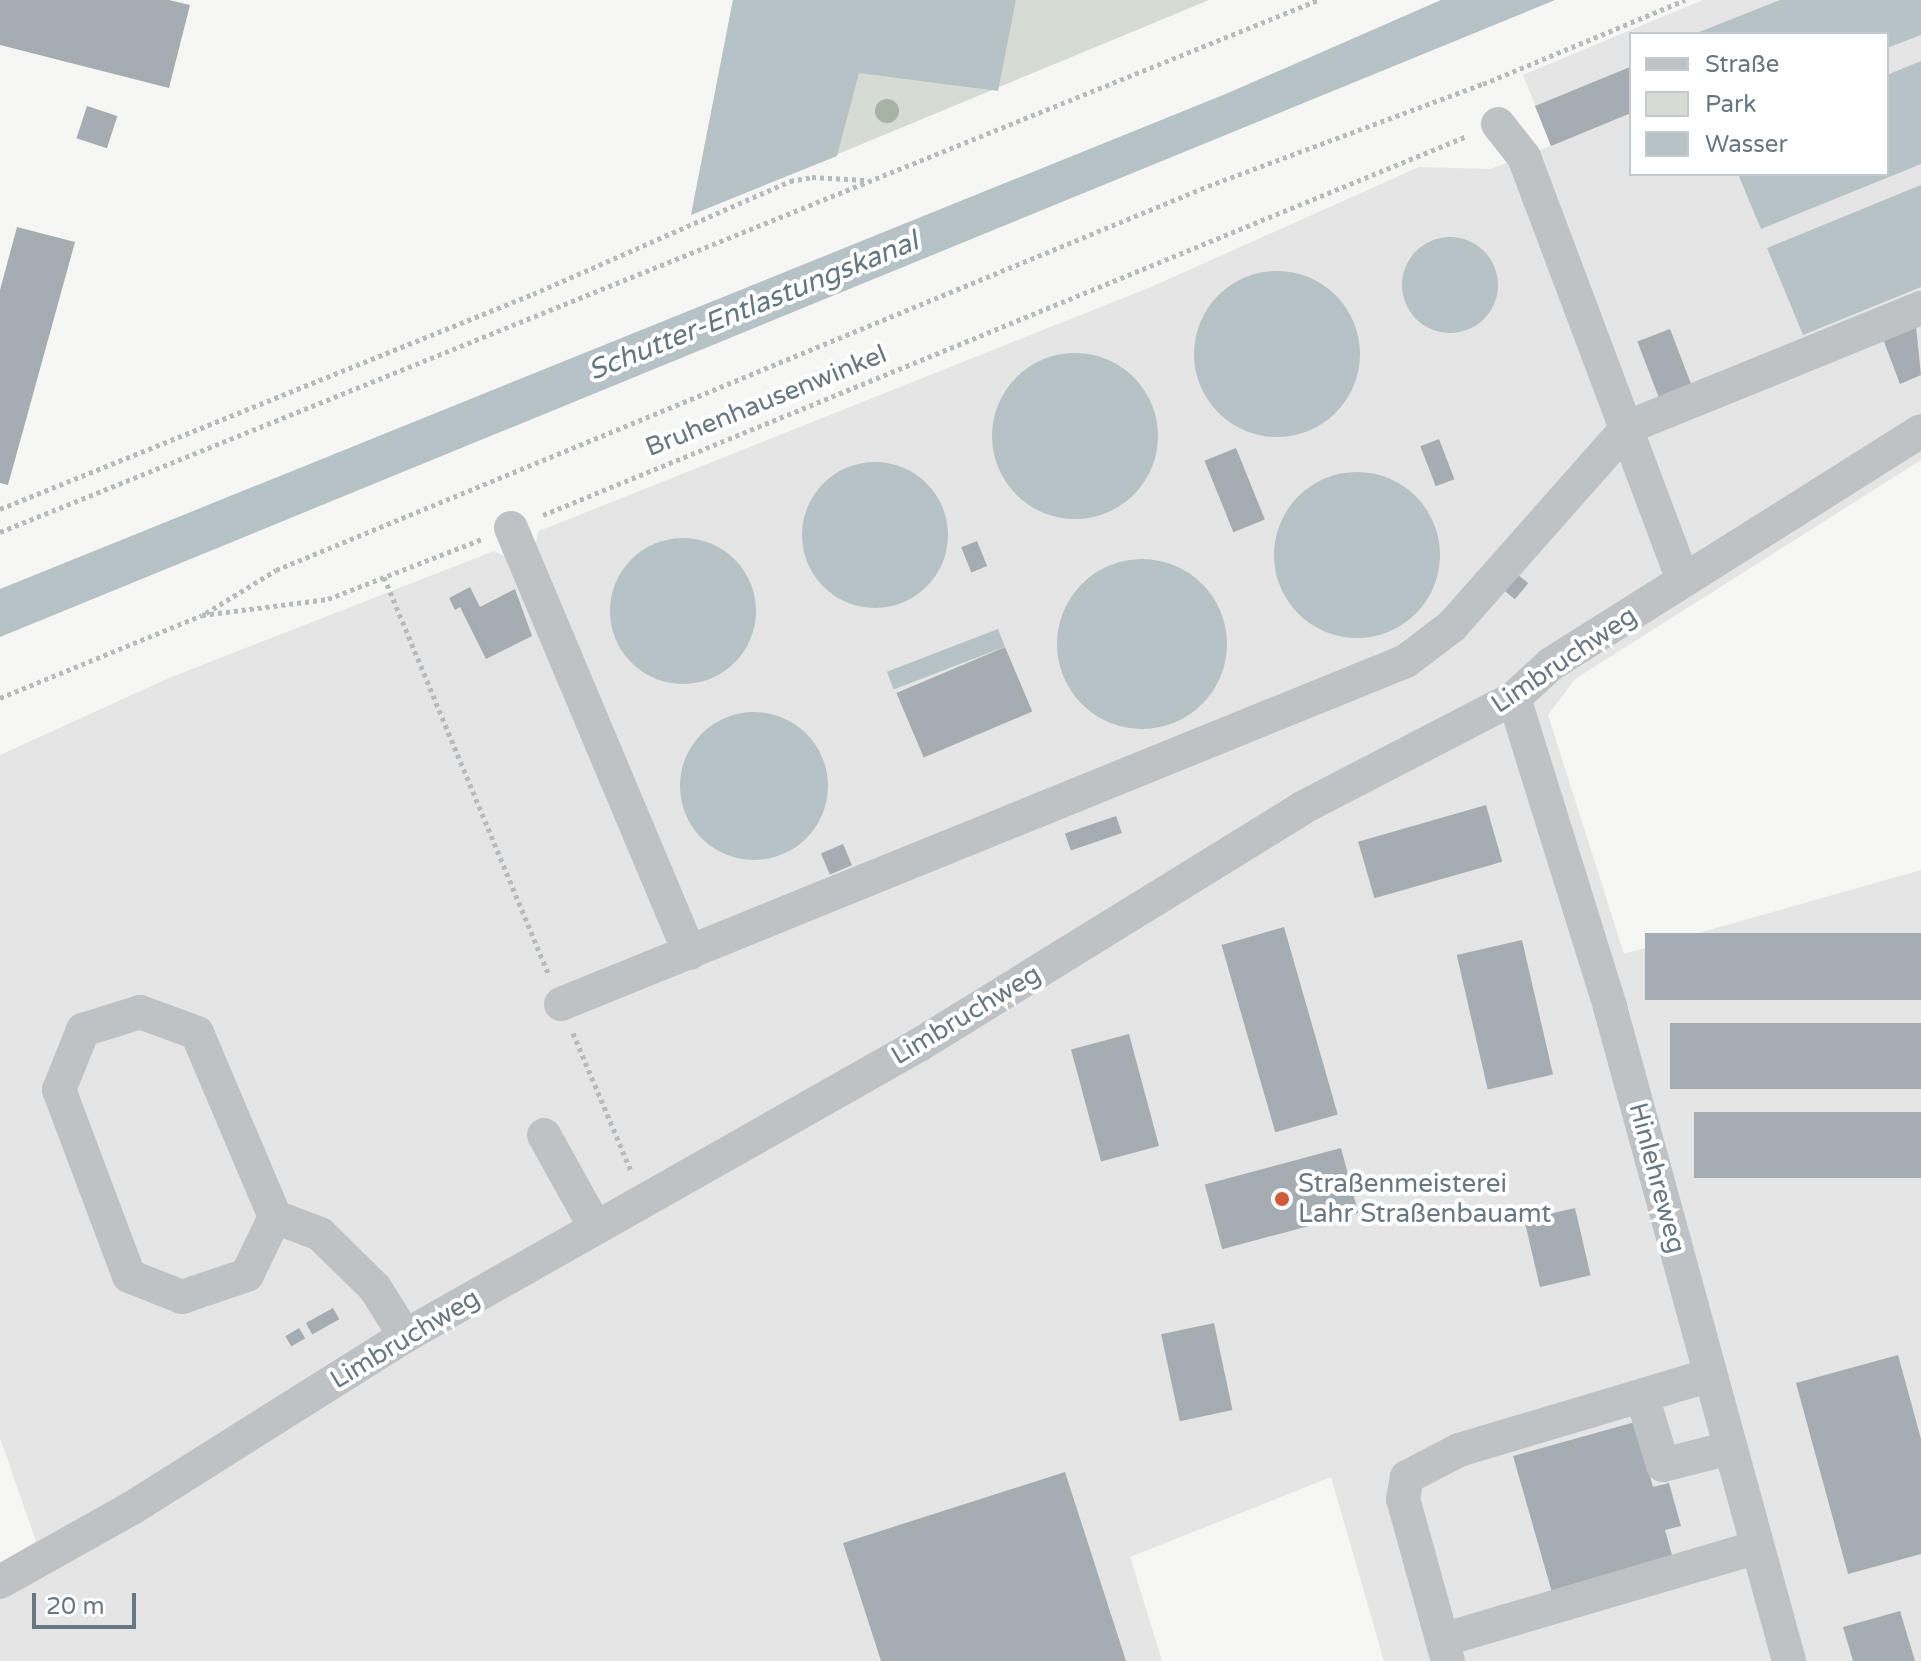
<!DOCTYPE html>
<html>
<head>
<meta charset="utf-8">
<style>
	body { margin:0 }
	#map { position:relative; width:1921px; height:1661px; overflow:hidden; background:#f6f6f4; font-family:"Varela Round",sans-serif }
	div>[style] { position:absolute }
	[style*='--x'] { left:calc(var(--x)*1px); top:calc(var(--y)*1px); width:calc(var(--w)*1px); rotate:calc(var(--a)*1deg) }
	.built>* { inset:0; background:#e4e5e4 }
	.green>* { inset:0; background:#d6dbd3 }
	.water>* { inset:0; background:#b7c2c6; transform-origin:0 0 }
	.round { border-radius:50% }
	.building>* { inset:0; background:#a6adb2; transform-origin:0 0 }
	.path>* { height:5px; margin-top:-2.5px; transform-origin:0; background:repeating-linear-gradient(90deg,#b8bbbd 0 4px,transparent 0 8px) }
	.minor>* { height:34px; margin:-17px; padding:0 17px; transform-origin:17px; border-radius:17px; background:#bec2c5 }
	.trees>* { width:24px; height:24px; margin:-12px; border-radius:50%; background:#a9b2a6 }
	.dots>* { width:22px; height:22px; translate:-50% -50%; box-sizing:border-box; border:4px solid #fff; border-radius:50% }
	span { translate:-50% -50%; white-space:nowrap; text-align:center; line-height:1.15; -webkit-text-stroke:8px #fff; paint-order:stroke }
	.street-label { font-size:26px; color:#687782 }
	.poi-label { font-size:26px; color:#687782 }
	.left { translate:0 -50%; text-align:left }
	.water-label { font-size:28px; color:#64777e; font-style:italic }
	.legend { position:absolute; left:1629px; top:32px; width:260px; height:144px; box-sizing:border-box; background:#fff; border:2px solid #c3c9cd; margin:0; padding:10px 14px; list-style:none; font-size:24px; color:#687782 }
	.legend li { display:flex; align-items:center; gap:16px; height:40px }
	.legend b { width:40px; border:2px solid #c3c9cd }
	.scale { position:absolute; left:32px; top:1593px; width:104px; height:36px; box-sizing:border-box; border:4px solid #687782; border-top:0; padding-left:10px; font-size:24px; line-height:28px; white-space:nowrap; color:#687782; -webkit-text-stroke:6px #fff; paint-order:stroke }
</style>
</head>
<body>
<div id="map">
	<div class="built">
		<i style="clip-path:polygon(evenodd,1703px 0,1921px 0,1921px 460px,1575px 679px,1548px 715px,1624px 954px,1921px 870px,1921px 1661px,1384px 1661px,1331px 1477px,1130px 1557px,1162px 1661px,0 1661px,0 1563px,36px 1541px,0 1438px,0 755px,169px 678px,494px 551px,515px 561px,532px 555px,539px 531px,1151px 287px,1419px 167px,1490px 169px,1551px 146px,1523px 75px,1703px 0,1631px 34px,1887px 34px,1887px 174px,1631px 174px,1631px 34px)"></i>
	</div>
	<div class="green">
		<i style="clip-path:polygon(733px 0,1209px 0,691px 215px)"></i>
	</div>
	<div class="water">
		<i style="clip-path:polygon(733px 0,1016px 0,998px 91px,859px 73px,837px 156px,691px 215px)"></i>
		<i style="clip-path:polygon(1441px 0,1555px 0,0 637px,0 589px,1228px 93px)"></i>
		<i style="clip-path:polygon(1780px 0,1921px 0,1921px 35px,1887px 48px,1887px 34px,1694px 34px)"></i>
		<i style="clip-path:polygon(1921px 61px,1921px 164px,1761px 229px,1738px 174px,1887px 174px,1887px 75px)"></i>
		<i style="clip-path:polygon(1921px 185px,1921px 287px,1803px 335px,1767px 248px)"></i>
		<i class="round" style="left:1402px;top:237px;width:96px;height:96px"></i>
		<i class="round" style="left:1194px;top:271px;width:166px;height:166px"></i>
		<i class="round" style="left:992px;top:353px;width:166px;height:166px"></i>
		<i class="round" style="left:802px;top:462px;width:146px;height:146px"></i>
		<i class="round" style="left:1274px;top:472px;width:166px;height:166px"></i>
		<i class="round" style="left:610px;top:538px;width:146px;height:146px"></i>
		<i class="round" style="left:1057px;top:559px;width:170px;height:170px"></i>
		<i style="left:998px;top:629px;width:19px;height:119px;rotate:69deg"></i>
		<i class="round" style="left:680px;top:712px;width:148px;height:148px"></i>
	</div>
	<div class="building">
		<i style="clip-path:polygon(0 0,169px 0,190px 5px,169px 88px,0 45px)"></i>
		<i style="clip-path:polygon(1630px 67px,1631px 113px,1551px 146px,1535px 106px)"></i>
		<i style="left:87px;top:106px;width:32px;height:34px;rotate:18deg"></i>
		<i style="clip-path:polygon(17px 227px,75px 242px,8px 485px,0 483px,0 290px)"></i>
		<i style="clip-path:polygon(1916px 326px,1921px 375px,1900px 384px,1883px 339px)"></i>
		<i style="left:1670px;top:329px;width:60px;height:35px;rotate:69deg"></i>
		<i style="left:1439px;top:439px;width:43px;height:20px;rotate:69deg"></i>
		<i style="left:1236px;top:448px;width:77px;height:34px;rotate:68deg"></i>
		<i style="left:977px;top:541px;width:27px;height:17px;rotate:68deg"></i>
		<i style="left:1516px;top:573px;width:16px;height:21px;rotate:40deg"></i>
		<i style="clip-path:polygon(470px 587px,480px 607px,515px 589px,532px 636px,486px 659px,460px 607px,455px 610px,449px 598px)"></i>
		<i style="left:1005px;top:647px;width:70px;height:118px;rotate:67deg"></i>
		<i style="left:1486px;top:805px;width:59px;height:133px;rotate:74deg"></i>
		<i style="left:1116px;top:816px;width:18px;height:54px;rotate:71deg"></i>
		<i style="left:843px;top:844px;width:23px;height:24px;rotate:67deg"></i>
		<i style="left:1284px;top:927px;width:195px;height:65px;rotate:74deg"></i>
		<i style="left:1921px;top:933px;width:67px;height:276px;rotate:90deg"></i>
		<i style="left:1522px;top:940px;width:138px;height:67px;rotate:77deg"></i>
		<i style="left:1921px;top:1023px;width:66px;height:251px;rotate:90deg"></i>
		<i style="left:1129px;top:1034px;width:116px;height:60px;rotate:75deg"></i>
		<i style="left:1921px;top:1112px;width:66px;height:227px;rotate:90deg"></i>
		<i style="left:1341px;top:1148px;width:67px;height:141px;rotate:75deg"></i>
		<i style="left:1575px;top:1208px;width:69px;height:52px;rotate:77deg"></i>
		<i style="left:333px;top:1308px;width:13px;height:31px;rotate:61deg"></i>
		<i style="left:1214px;top:1323px;width:89px;height:54px;rotate:78deg"></i>
		<i style="left:299px;top:1328px;width:12px;height:16px;rotate:59deg"></i>
		<i style="clip-path:polygon(1898px 1355px,1921px 1439px,1921px 1554px,1848px 1574px,1796px 1383px)"></i>
		<i style="clip-path:polygon(1635px 1422px,1653px 1487px,1669px 1483px,1681px 1526px,1665px 1530px,1674px 1562px,1553px 1596px,1513px 1456px)"></i>
		<i style="clip-path:polygon(1065px 1472px,1126px 1661px,881px 1661px,843px 1543px)"></i>
		<i style="clip-path:polygon(1900px 1611px,1915px 1661px,1853px 1661px,1843px 1627px)"></i>
	</div>
	<div class="path">
		<i style="--x:0;--y:509;--w:575;--a:-21.97"></i>
		<i style="--x:533;--y:294;--w:281;--a:-23.7"></i>
		<i style="--x:790;--y:181;--w:22;--a:-10"></i>
		<i style="--x:812;--y:177;--w:53;--a:3.2"></i>
		<i style="--x:543;--y:515;--w:999;--a:-22.3"></i>
		<i style="--x:0;--y:532;--w:1421;--a:-21.98"></i>
		<i style="--x:384;--y:577;--w:432;--a:67.5"></i>
		<i style="--x:206;--y:613;--w:82;--a:-31.6"></i>
		<i style="--x:276;--y:570;--w:1008;--a:-22.39"></i>
		<i style="--x:1208;--y:186;--w:293;--a:-20.4"></i>
		<i style="--x:1483;--y:84;--w:219;--a:-22.6"></i>
		<i style="--x:0;--y:698;--w:218;--a:-22.3"></i>
		<i style="--x:202;--y:615;--w:127;--a:-7.2"></i>
		<i style="--x:328;--y:599;--w:165;--a:-21.3"></i>
		<i style="--x:573;--y:1033;--w:150;--a:67.2"></i>
	</div>
	<div class="minor">
		<i style="--x:1498;--y:124;--w:42;--a:51.8"></i>
		<i style="--x:1524;--y:157;--w:452;--a:69.4"></i>
		<i style="--x:511;--y:528;--w:461;--a:67.2"></i>
		<i style="--x:1514;--y:698;--w:324;--a:72.7"></i>
		<i style="--x:1610;--y:1007;--w:678;--a:74.69"></i>
		<i style="--x:561;--y:1004;--w:912;--a:-22.09"></i>
		<i style="--x:1406;--y:661;--w:58;--a:-37.3"></i>
		<i style="--x:1452;--y:626;--w:266;--a:-48.5"></i>
		<i style="--x:1628;--y:427;--w:316;--a:-22.1"></i>
		<i style="--x:544;--y:1135;--w:105;--a:61"></i>
		<i style="--x:275;--y:1217;--w:64;--a:115.8"></i>
		<i style="--x:247;--y:1275;--w:69;--a:161.3"></i>
		<i style="--x:182;--y:1297;--w:57;--a:-158.4"></i>
		<i style="--x:129;--y:1276;--w:199;--a:-110.6"></i>
		<i style="--x:59;--y:1090;--w:65;--a:-68.2"></i>
		<i style="--x:83;--y:1030;--w:60;--a:-17.5"></i>
		<i style="--x:140;--y:1012;--w:61;--a:20.2"></i>
		<i style="--x:197;--y:1033;--w:200;--a:67"></i>
		<i style="--x:275;--y:1217;--w:48;--a:20.7"></i>
		<i style="--x:320;--y:1234;--w:77;--a:44.5"></i>
		<i style="--x:375;--y:1288;--w:57;--a:58"></i>
		<i style="--x:1642;--y:1396;--w:72;--a:73.1"></i>
		<i style="--x:1663;--y:1465;--w:69;--a:-14.2"></i>
		<i style="--x:0;--y:1582;--w:151;--a:-29.3"></i>
		<i style="--x:132;--y:1508;--w:323;--a:-32.2"></i>
		<i style="--x:405;--y:1336;--w:591;--a:-29.52"></i>
		<i style="--x:919;--y:1045;--w:450;--a:-31.7"></i>
		<i style="--x:1302;--y:808;--w:239;--a:-27.4"></i>
		<i style="--x:1514;--y:698;--w:50;--a:-42.6"></i>
		<i style="--x:1551;--y:664;--w:437;--a:-32.2"></i>
		<i style="--x:1442;--y:1640;--w:328;--a:-16.4"></i>
		<i style="--x:1448;--y:1661;--w:168;--a:-105.5"></i>
		<i style="--x:1403;--y:1499;--w:22;--a:-80"></i>
		<i style="--x:1407;--y:1477;--w:59;--a:-27.4"></i>
		<i style="--x:1459;--y:1450;--w:262;--a:-16.6"></i>
	</div>
	<div class="trees">
		<i style="left:887px;top:111px"></i>
	</div>
	<div class="dots">
		<i style="left:1282px;top:1199px;background:#d35a37"></i>
	</div>
	<div class="street-label">
		<span style="left:766px;top:401px;rotate:-22deg">Bruhenhausenwinkel</span>
		<span style="left:1564px;top:660px;rotate:-34deg">Limbruchweg</span>
		<span style="left:966px;top:1015px;rotate:-31deg">Limbruchweg</span>
		<span style="left:1657px;top:1178px;rotate:75deg">Hinlehreweg</span>
		<span style="left:405px;top:1339px;rotate:-31deg">Limbruchweg</span>
	</div>
	<div class="poi-label">
		<span class="left" style="left:1298px;top:1199px">Straßenmeisterei<br>Lahr Straßenbauamt</span>
	</div>
	<div class="water-label">
		<span style="left:753px;top:306px;rotate:-22deg">Schutter-Entlastungskanal</span>
	</div>
	<ul class="legend">
	<li><b style="height:10px;background:#bec2c5"></b>Straße</li>
	<li><b style="height:22px;background:#d6dbd3"></b>Park</li>
	<li><b style="height:22px;background:#b7c2c6"></b>Wasser</li>
	</ul>
	<div class="scale">20 m</div>
</div>
</body>
</html>
